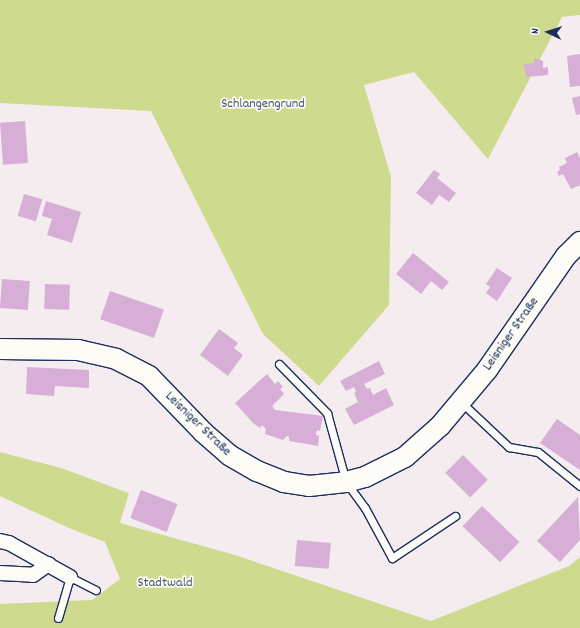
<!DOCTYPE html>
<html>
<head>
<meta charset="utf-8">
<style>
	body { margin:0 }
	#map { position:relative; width:580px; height:628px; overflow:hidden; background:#f5ecf0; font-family:Dekko,sans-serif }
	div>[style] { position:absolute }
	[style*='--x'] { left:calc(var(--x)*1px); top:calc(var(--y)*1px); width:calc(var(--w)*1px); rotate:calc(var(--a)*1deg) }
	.green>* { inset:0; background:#cedb8e }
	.building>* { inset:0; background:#d6aed6; transform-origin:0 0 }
	.roads { filter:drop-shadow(1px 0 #1b2f5e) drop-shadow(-1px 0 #1b2f5e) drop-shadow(0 1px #1b2f5e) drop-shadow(0 -1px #1b2f5e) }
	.lane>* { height:7px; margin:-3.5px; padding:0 3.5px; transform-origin:3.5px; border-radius:3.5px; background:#fdfcf7 }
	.street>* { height:14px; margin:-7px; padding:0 7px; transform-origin:7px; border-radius:7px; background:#fdfcf7 }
	.secondary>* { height:20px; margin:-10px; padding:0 10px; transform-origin:10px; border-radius:10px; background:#fdfcf7 }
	span { translate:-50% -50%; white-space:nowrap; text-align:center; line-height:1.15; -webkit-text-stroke:3.5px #fdfcf7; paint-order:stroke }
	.park-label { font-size:14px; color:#485a6a }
	.street-label { font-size:14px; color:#1b2f5e }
	.north { position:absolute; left:528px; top:12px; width:40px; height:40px; -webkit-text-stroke:3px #fdfcf7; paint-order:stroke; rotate:274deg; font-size:11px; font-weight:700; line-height:16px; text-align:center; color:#1b2f5e }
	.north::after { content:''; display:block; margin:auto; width:14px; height:18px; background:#1b2f5e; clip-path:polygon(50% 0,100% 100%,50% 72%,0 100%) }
</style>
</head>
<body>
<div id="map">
	<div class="green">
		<i style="clip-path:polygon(0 0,580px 0,580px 15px,562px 17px,488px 159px,414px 72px,364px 85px,391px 177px,389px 305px,319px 386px,263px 334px,151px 111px,0 103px)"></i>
		<i style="clip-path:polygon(0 452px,61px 468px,129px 493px,120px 523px,235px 555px,431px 621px,569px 566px,580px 557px,580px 628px,0 628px,0 604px,92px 600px,120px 579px,105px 542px,69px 528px,0 496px)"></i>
	</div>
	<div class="building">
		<i style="clip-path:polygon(580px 54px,580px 86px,570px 87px,567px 56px)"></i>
		<i style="clip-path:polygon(534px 58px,543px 61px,543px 68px,548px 67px,548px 75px,526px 77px,524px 64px,534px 63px)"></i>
		<i style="clip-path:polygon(580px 96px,580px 114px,576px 115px,572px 98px)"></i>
		<i style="left:25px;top:121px;width:42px;height:25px;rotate:86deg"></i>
		<i style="clip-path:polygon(577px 152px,580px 158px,580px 185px,571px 189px,563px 174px,559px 176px,557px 172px,560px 170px,559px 167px,567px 163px,565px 158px)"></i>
		<i style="clip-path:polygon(434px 170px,440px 174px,437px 178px,456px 193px,449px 202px,439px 195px,432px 205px,416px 193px)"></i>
		<i style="left:24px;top:194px;width:19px;height:23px;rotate:16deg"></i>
		<i style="clip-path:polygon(46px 201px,81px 212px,72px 243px,47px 235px,52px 219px,42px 216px)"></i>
		<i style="clip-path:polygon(413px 253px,449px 282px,442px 290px,431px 281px,421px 294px,396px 274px)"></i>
		<i style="clip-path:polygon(497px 268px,512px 278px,497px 301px,486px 293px,490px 287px,486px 284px)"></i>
		<i style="left:2px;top:279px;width:28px;height:29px;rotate:4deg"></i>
		<i style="left:45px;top:284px;width:25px;height:25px;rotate:2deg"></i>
		<i style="left:110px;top:291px;width:57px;height:30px;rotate:19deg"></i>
		<i style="clip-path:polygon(219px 329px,238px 343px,234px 348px,243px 355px,228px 376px,200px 355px)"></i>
		<i style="clip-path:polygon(379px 361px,385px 374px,364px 384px,367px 389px,370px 388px,373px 395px,386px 388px,394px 405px,354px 425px,345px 409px,358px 402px,354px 393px,356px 392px,354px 387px,346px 391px,340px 381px)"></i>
		<i style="clip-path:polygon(27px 367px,89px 370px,89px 388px,55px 386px,54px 396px,26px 394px)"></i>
		<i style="clip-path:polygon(267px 374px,275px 384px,278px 381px,283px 387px,280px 389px,284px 394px,272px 406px,275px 410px,323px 416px,320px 431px,317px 430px,316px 435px,319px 436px,318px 446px,289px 441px,289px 437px,287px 436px,283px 440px,265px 434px,266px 429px,262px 425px,260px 428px,253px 423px,235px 403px)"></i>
		<i style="clip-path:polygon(557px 419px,580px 435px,580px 470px,540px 443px)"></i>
		<i style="left:463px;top:455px;width:35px;height:25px;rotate:45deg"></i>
		<i style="left:141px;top:490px;width:39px;height:30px;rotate:21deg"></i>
		<i style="clip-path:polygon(578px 497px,580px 540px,560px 562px,537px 541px)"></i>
		<i style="left:482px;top:506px;width:52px;height:28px;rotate:44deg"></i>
		<i style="left:297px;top:540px;width:34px;height:26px;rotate:5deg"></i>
	</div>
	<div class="roads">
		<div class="lane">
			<i style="--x:279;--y:364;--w:69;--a:45.6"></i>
			<i style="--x:327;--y:413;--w:72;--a:74.6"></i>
			<i style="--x:346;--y:482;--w:32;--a:54"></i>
			<i style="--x:365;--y:508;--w:57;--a:61.6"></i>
			<i style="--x:392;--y:558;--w:76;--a:-33.7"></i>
			<i style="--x:461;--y:402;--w:66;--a:43.2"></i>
			<i style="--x:509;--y:447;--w:29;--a:10"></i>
			<i style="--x:538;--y:452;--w:54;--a:39"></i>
			<i style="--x:58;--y:618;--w:43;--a:-73.7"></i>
			<i style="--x:70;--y:577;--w:29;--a:27"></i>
		</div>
		<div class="street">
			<i style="--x:0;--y:541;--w:9;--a:13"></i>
			<i style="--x:9;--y:543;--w:70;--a:29.1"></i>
			<i style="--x:0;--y:573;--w:33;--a:3"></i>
			<i style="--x:33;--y:575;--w:19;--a:-35"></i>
		</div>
		<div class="secondary">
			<i style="--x:0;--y:349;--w:78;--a:0.7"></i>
			<i style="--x:78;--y:350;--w:39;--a:13"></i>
			<i style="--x:116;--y:359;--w:37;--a:27"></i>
			<i style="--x:149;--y:376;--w:79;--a:46"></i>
			<i style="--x:204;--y:433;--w:33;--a:41"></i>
			<i style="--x:229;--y:455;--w:32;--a:30"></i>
			<i style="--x:257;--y:471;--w:29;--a:22"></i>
			<i style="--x:284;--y:482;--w:25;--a:9"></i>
			<i style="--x:309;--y:486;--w:37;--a:-6"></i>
			<i style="--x:346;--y:482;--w:20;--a:-15"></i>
			<i style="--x:365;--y:477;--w:45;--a:-26.6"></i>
			<i style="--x:405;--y:457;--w:47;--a:-41.5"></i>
			<i style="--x:440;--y:426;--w:73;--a:-50"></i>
			<i style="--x:487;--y:370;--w:139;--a:-55.3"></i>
			<i style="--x:566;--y:256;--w:20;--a:-45"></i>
		</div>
	</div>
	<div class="park-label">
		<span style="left:263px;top:104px">Schlangengrund</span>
		<span style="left:165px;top:583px">Stadtwald</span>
	</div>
	<div class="street-label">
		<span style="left:511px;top:334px;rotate:-55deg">Leisniger Straße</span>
		<span style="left:198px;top:424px;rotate:44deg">Leisniger Straße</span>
	</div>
	<div class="north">N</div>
</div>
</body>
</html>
